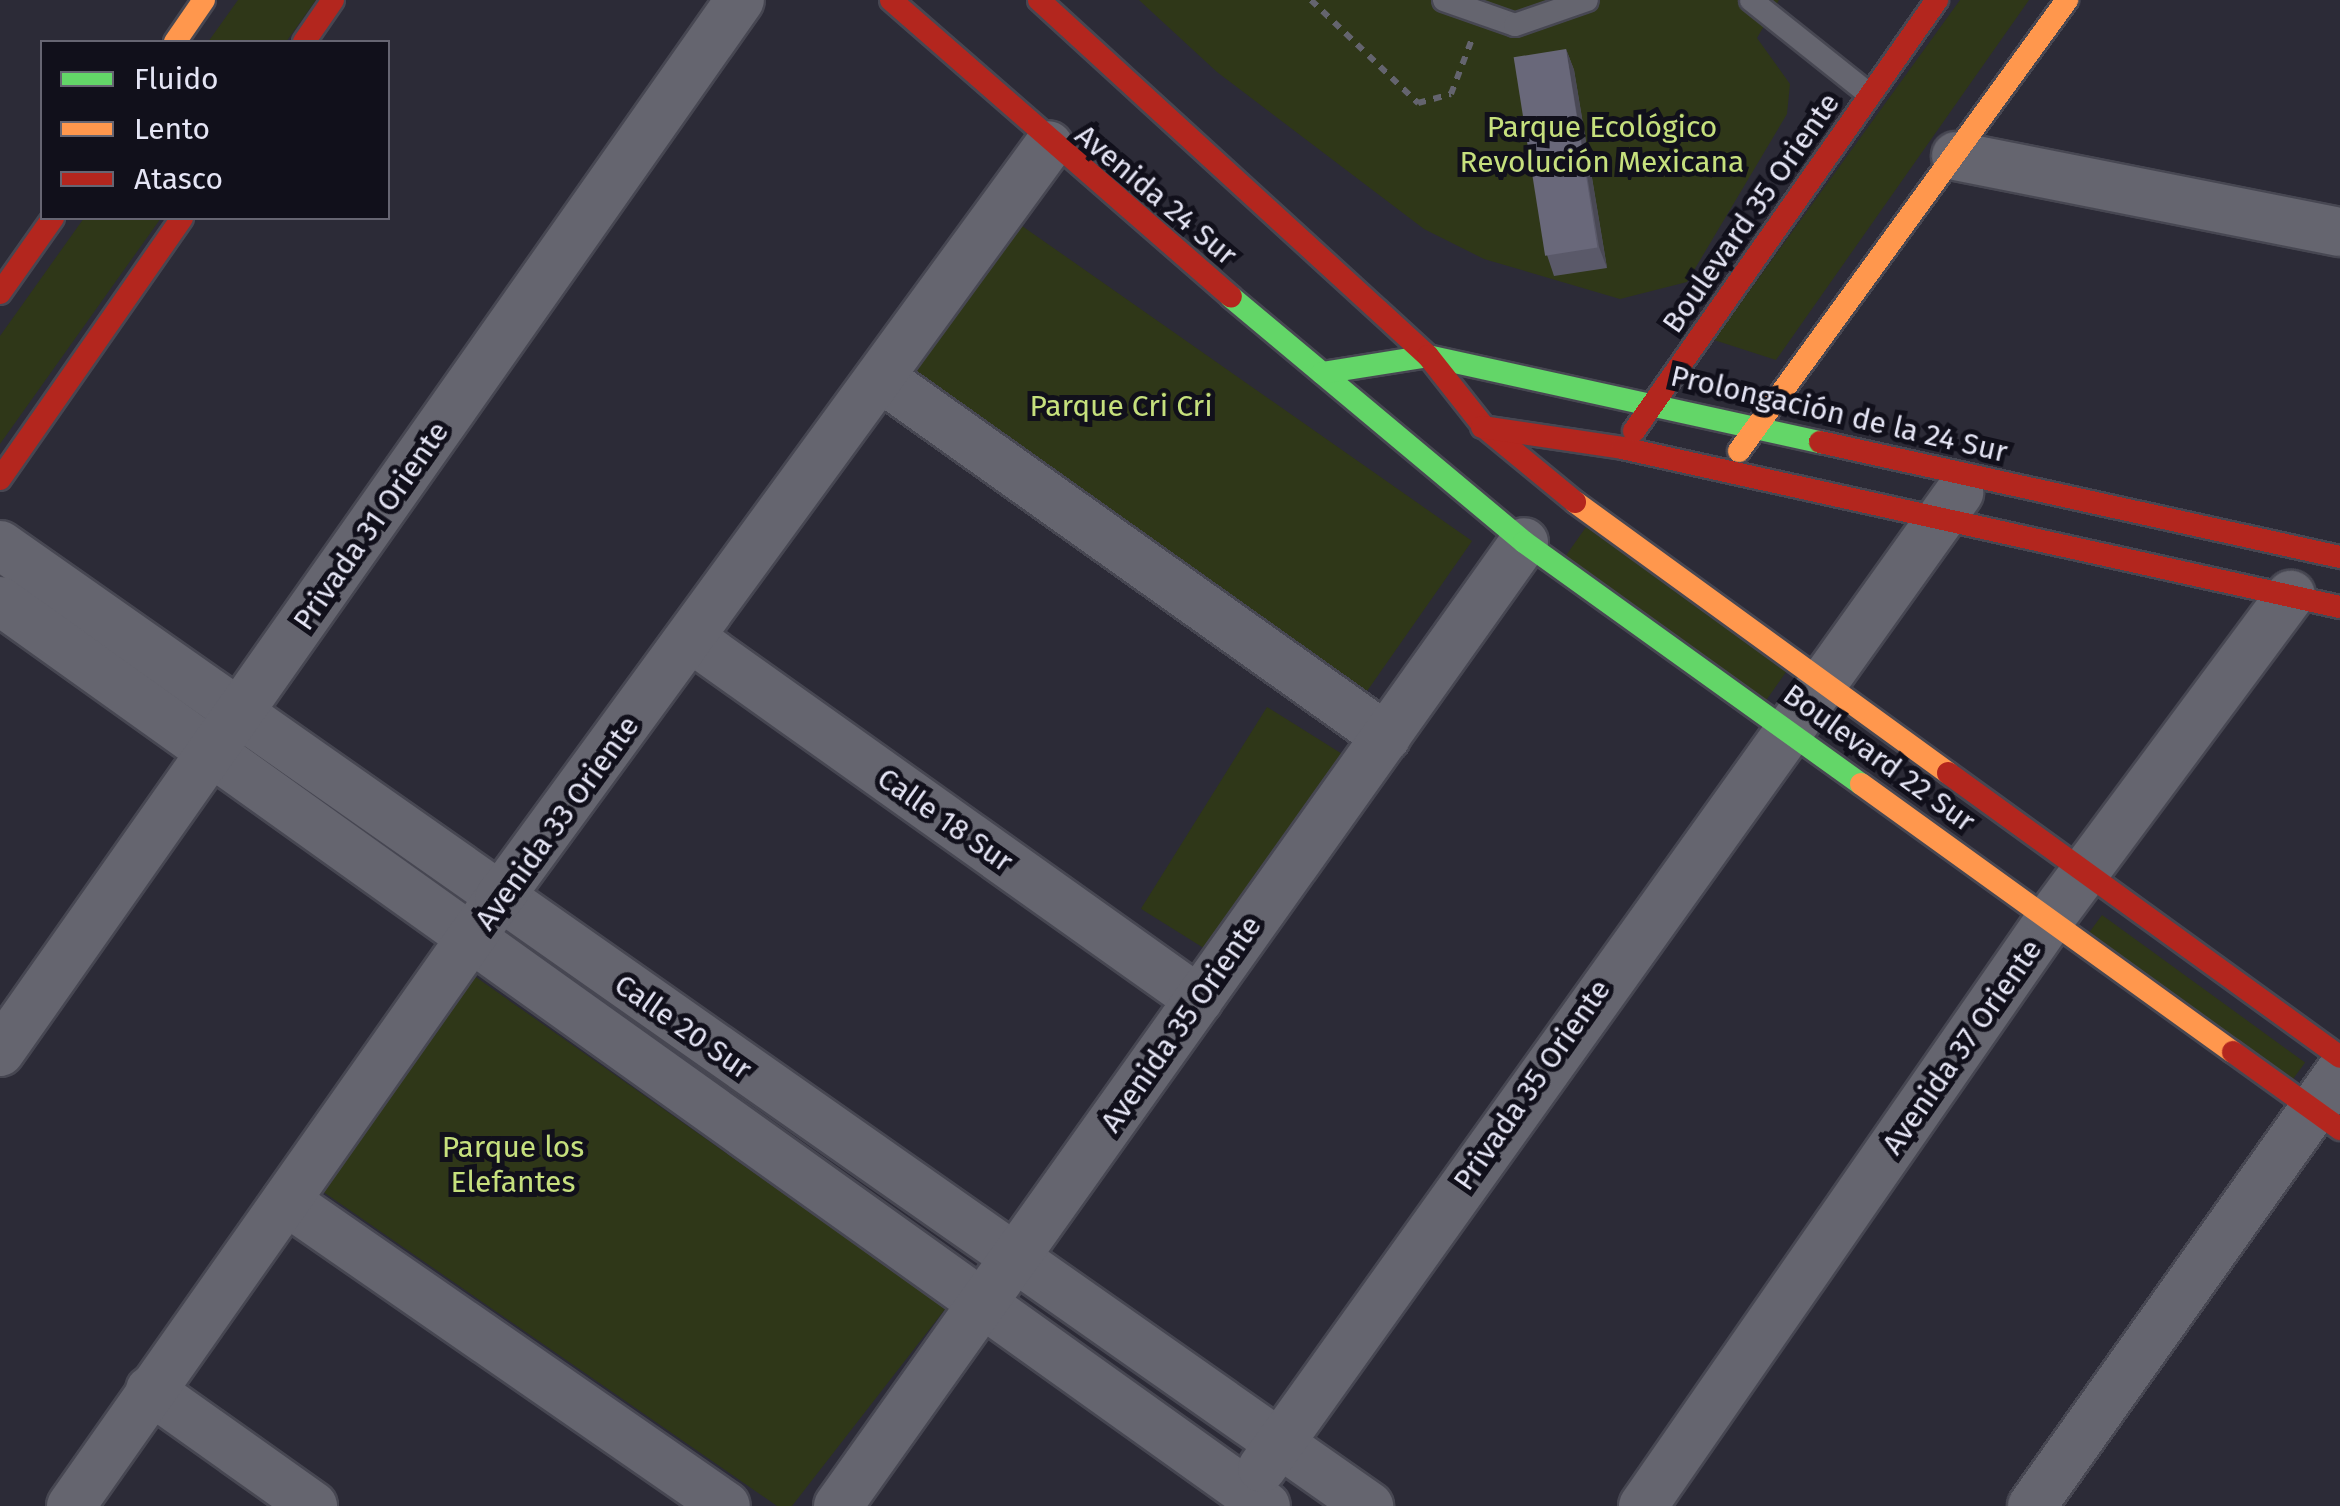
<!DOCTYPE html>
<html>
<head>
<meta charset="utf-8">
<style>
	body { margin:0 }
	#map { position:relative; width:2340px; height:1506px; overflow:hidden; background:#2c2b37; font-family:"Fira Sans",sans-serif }
	div>[style] { position:absolute }
	[style*='--x'] { left:calc(var(--x)*1px); top:calc(var(--y)*1px); width:calc(var(--w)*1px); rotate:calc(var(--a)*1deg) }
	.green>* { inset:0; background:#2f3718; transform-origin:0 0 }
	.path>* { height:6px; margin-top:-3px; transform-origin:0; background:repeating-linear-gradient(90deg,#64646e 0 8px,transparent 0 16px) }
	.roads { filter:drop-shadow(2px 0 #474752) drop-shadow(-2px 0 #474752) drop-shadow(0 2px #474752) drop-shadow(0 -2px #474752) }
	.lane>* { height:22px; margin:-11px; padding:0 11px; transform-origin:11px; border-radius:11px; background:#65656f }
	.street>* { height:48px; margin:-24px; padding:0 24px; transform-origin:24px; border-radius:24px; background:#65656f }
	.fast>* { height:22px; margin:-11px; padding:0 11px; transform-origin:11px; border-radius:11px; background:#63d668 }
	.slow>* { height:22px; margin:-11px; padding:0 11px; transform-origin:11px; border-radius:11px; background:#ff974d }
	.jam>* { height:22px; margin:-11px; padding:0 11px; transform-origin:11px; border-radius:11px; background:#b3261e }
	.wall>* { inset:0; background:#5a5969 }
	.shaded-wall>* { inset:0; background:#4a4955 }
	.building>* { inset:0; background:#69687a; transform-origin:0 0 }
	span { translate:-50% -50%; white-space:nowrap; text-align:center; line-height:1.15; -webkit-text-stroke:10px #11101b; paint-order:stroke }
	.park-label { font-size:30px; color:#c6e07d }
	.street-label { font-size:30px; color:#e5e5f5 }
	.legend { position:absolute; left:40px; top:40px; width:350px; height:180px; box-sizing:border-box; background:#11101b; border:2px solid #666572; margin:0; padding:12px 18px; list-style:none; font-size:30px; color:#e5e5f5 }
	.legend li { display:flex; align-items:center; gap:20px; height:50px }
	.legend b { width:50px; border:2px solid #666572 }
</style>
</head>
<body>
<div id="map">
	<div class="green">
		<i style="clip-path:polygon(238px 0,316px 0,286px 42px,208px 42px)"></i>
		<i style="clip-path:polygon(1139px 0,1779px 0,1757px 38px,1790px 84px,1787px 114px,1687px 282px,1620px 299px,1484px 259px,1424px 229px,1217px 72px)"></i>
		<i style="clip-path:polygon(1960px 0,2029px 0,1776px 360px,1714px 340px)"></i>
		<i style="clip-path:polygon(84px 218px,161px 218px,0 444px,0 336px)"></i>
		<i style="left:1015px;top:221px;width:558px;height:183px;rotate:35deg"></i>
		<i style="left:1586px;top:527px;width:247px;height:41px;rotate:35deg"></i>
		<i style="left:1267px;top:707px;width:91px;height:238px;rotate:32deg"></i>
		<i style="left:2102px;top:915px;width:251px;height:26px;rotate:36deg"></i>
		<i style="clip-path:polygon(473px 975px,946px 1308px,792px 1506px,777px 1506px,322px 1191px)"></i>
	</div>
	<div class="path">
		<i style="--x:1311;--y:0;--w:149;--a:43.9"></i>
		<i style="--x:1418;--y:103;--w:34;--a:-15"></i>
		<i style="--x:1451;--y:94;--w:59;--a:-69.1"></i>
	</div>
	<div class="roads">
		<div class="lane">
			<i style="--x:1444;--y:0;--w:75;--a:19.4"></i>
			<i style="--x:1515;--y:25;--w:76;--a:-19.1"></i>
			<i style="--x:1751;--y:0;--w:152;--a:38.6"></i>
		</div>
		<div class="street">
			<i style="--x:1956;--y:156;--w:391;--a:11.2"></i>
			<i style="--x:881;--y:378;--w:620;--a:35.41"></i>
			<i style="--x:0;--y:545;--w:1673;--a:35.07"></i>
			<i style="--x:0;--y:601;--w:1556;--a:35.56"></i>
			<i style="--x:692;--y:639;--w:622;--a:35.45"></i>
			<i style="--x:0;--y:1052;--w:1286;--a:-54.88"></i>
			<i style="--x:286;--y:1201;--w:535;--a:34.73"></i>
			<i style="--x:150;--y:1390;--w:200;--a:35.4"></i>
			<i style="--x:1262;--y:1468;--w:1199;--a:-54.44"></i>
			<i style="--x:71;--y:1506;--w:744;--a:-54.86"></i>
			<i style="--x:499;--y:898;--w:932;--a:-53.86"></i>
			<i style="--x:838;--y:1506;--w:1183;--a:-54.56"></i>
			<i style="--x:1643;--y:1506;--w:714;--a:-55.26"></i>
			<i style="--x:2050;--y:919;--w:404;--a:-53.4"></i>
			<i style="--x:2032;--y:1506;--w:532;--a:-54.64"></i>
		</div>
		<div class="fast">
			<i style="--x:1231;--y:297;--w:382;--a:39.9"></i>
			<i style="--x:1524;--y:542;--w:415;--a:35.7"></i>
			<i style="--x:1322;--y:373;--w:107;--a:-9.1"></i>
			<i style="--x:1428;--y:356;--w:401;--a:12.4"></i>
		</div>
		<div class="slow">
			<i style="--x:175;--y:42;--w:51;--a:-55.4"></i>
			<i style="--x:1739;--y:451;--w:558;--a:-53.97"></i>
			<i style="--x:1575;--y:502;--w:461;--a:36"></i>
			<i style="--x:1861;--y:784;--w:458;--a:35.8"></i>
		</div>
		<div class="jam">
			<i style="--x:891;--y:0;--w:451;--a:41.1"></i>
			<i style="--x:1039;--y:0;--w:527;--a:42.46"></i>
			<i style="--x:1428;--y:356;--w:90;--a:51.7"></i>
			<i style="--x:1484;--y:427;--w:118;--a:39.5"></i>
			<i style="--x:304;--y:42;--w:51;--a:-55.4"></i>
			<i style="--x:0;--y:293;--w:92;--a:-54.8"></i>
			<i style="--x:1482;--y:427;--w:142;--a:8.5"></i>
			<i style="--x:1622;--y:448;--w:735;--a:12.49"></i>
			<i style="--x:1634;--y:431;--w:527;--a:-54.89"></i>
			<i style="--x:1820;--y:442;--w:533;--a:12.47"></i>
			<i style="--x:0;--y:479;--w:318;--a:-55.1"></i>
			<i style="--x:1948;--y:773;--w:484;--a:35.9"></i>
			<i style="--x:2233;--y:1052;--w:132;--a:35.7"></i>
		</div>
	</div>
	<div class="wall">
		<i style="clip-path:polygon(1566px 49px,1574px 70px,1607px 268px,1554px 276px,1547px 255px)"></i>
	</div>
	<div class="shaded-wall">
		<i style="clip-path:polygon(1566px 49px,1574px 70px,1607px 268px,1599px 247px)"></i>
	</div>
	<div class="building">
		<i style="left:1566px;top:49px;width:201px;height:53px;rotate:81deg"></i>
	</div>
	<div class="park-label">
		<span style="left:1602px;top:144px">Parque Ecológico<br>Revolución Mexicana</span>
		<span style="left:1121px;top:406px">Parque Cri Cri</span>
		<span style="left:513px;top:1164px">Parque los<br>Elefantes</span>
	</div>
	<div class="street-label">
		<span style="left:1156px;top:195px;rotate:40deg">Avenida 24 Sur</span>
		<span style="left:1751px;top:213px;rotate:-55deg">Boulevard 35 Oriente</span>
		<span style="left:1839px;top:414px;rotate:13deg">Prolongación de la 24 Sur</span>
		<span style="left:371px;top:526px;rotate:-55deg">Privada 31 Oriente</span>
		<span style="left:1879px;top:758px;rotate:36deg">Boulevard 22 Sur</span>
		<span style="left:945px;top:820px;rotate:35deg">Calle 18 Sur</span>
		<span style="left:557px;top:823px;rotate:-54deg">Avenida 33 Oriente</span>
		<span style="left:1181px;top:1024px;rotate:-55deg">Avenida 35 Oriente</span>
		<span style="left:683px;top:1027px;rotate:35deg">Calle 20 Sur</span>
		<span style="left:1962px;top:1047px;rotate:-55deg">Avenida 37 Oriente</span>
		<span style="left:1532px;top:1085px;rotate:-55deg">Privada 35 Oriente</span>
	</div>
	<ul class="legend">
	<li><b style="height:12px;background:#63d668"></b>Fluido</li>
	<li><b style="height:12px;background:#ff974d"></b>Lento</li>
	<li><b style="height:12px;background:#b3261e"></b>Atasco</li>
	</ul>
</div>
</body>
</html>
